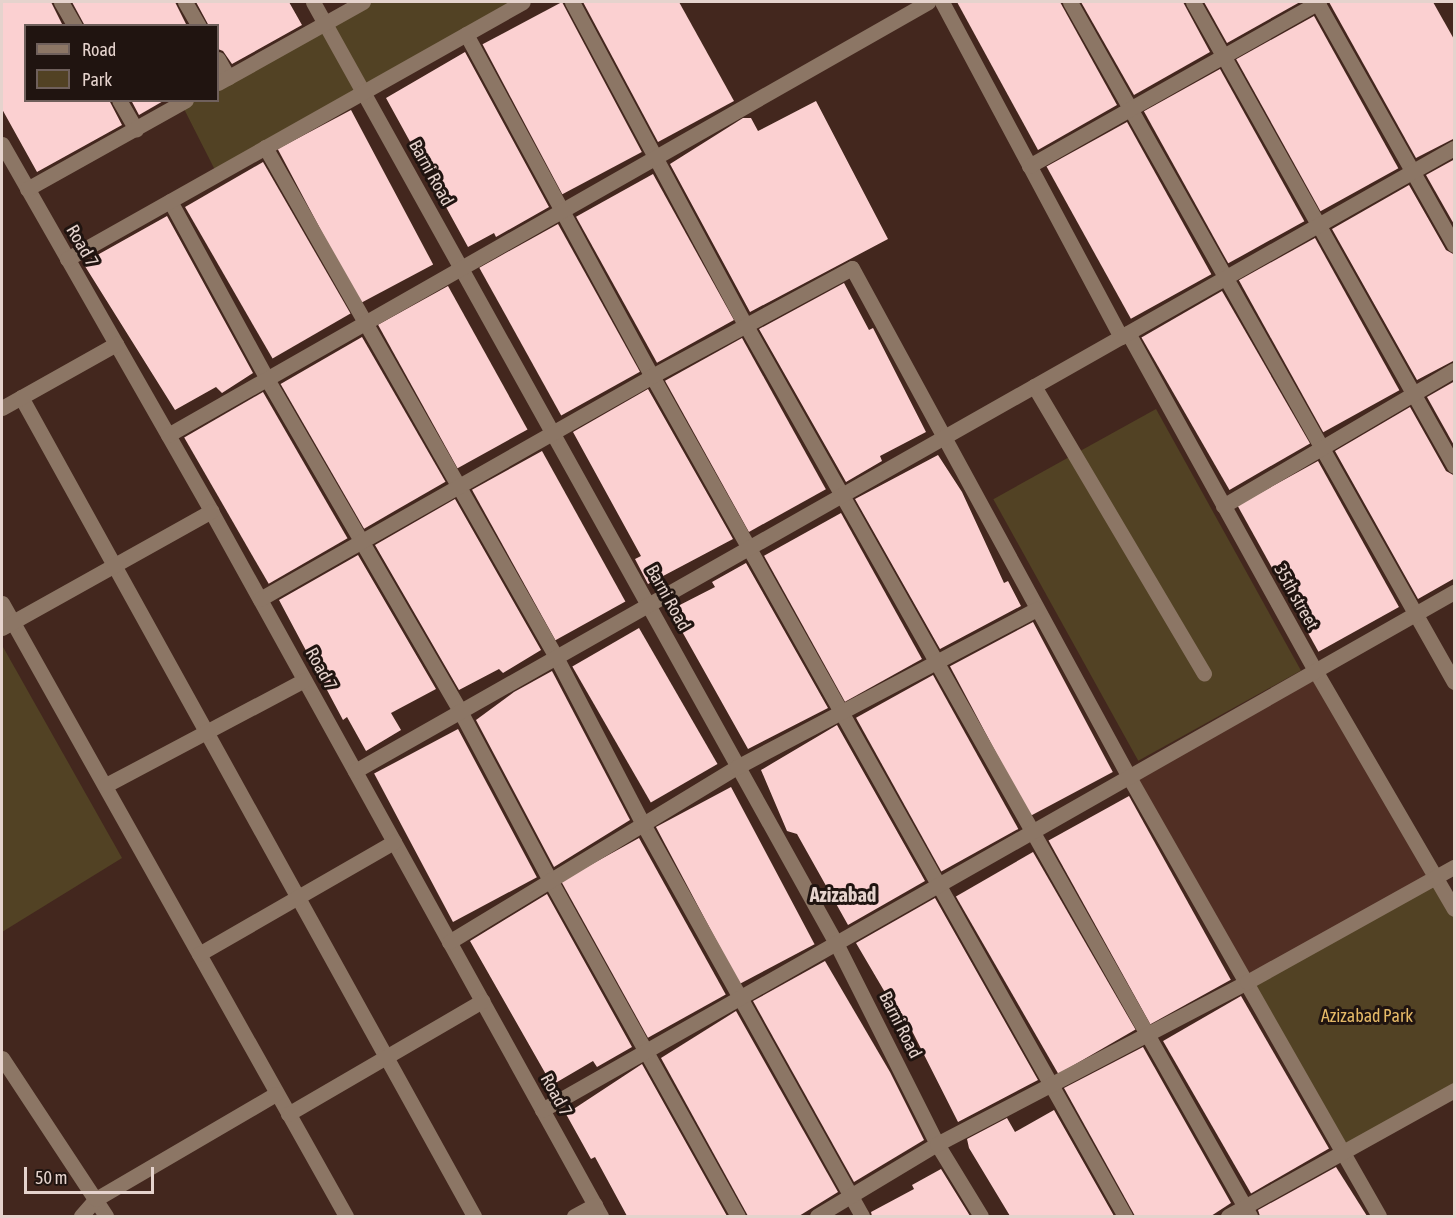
<!DOCTYPE html>
<html>
<head>
<meta charset="utf-8">
<style>
	body { margin:0 }
	#map { position:relative; width:1456px; height:1218px; overflow:hidden; background:#43271e; font-family:"Asap Condensed",sans-serif }
	div>[style] { position:absolute }
	[style*='--x'] { left:calc(var(--x)*1px); top:calc(var(--y)*1px); width:calc(var(--w)*1px); rotate:calc(var(--a)*1deg) }
	.built>* { inset:0; background:#512f24; transform-origin:0 0 }
	.green>* { inset:0; background:#524224; transform-origin:0 0 }
	.building>* { inset:0; background:#fbd0d1; transform-origin:0 0 }
	.minor>* { height:15px; margin:-7.5px; padding:0 7.5px; transform-origin:7.5px; border-radius:7.5px; background:#8c7665 }
	span { translate:-50% -50%; white-space:nowrap; text-align:center; line-height:1.15; -webkit-text-stroke:6px #201410; paint-order:stroke }
	.street-label { font-size:18px; color:#e5d3cd }
	.park-label { font-size:18px; color:#e5b967 }
	.neighbourhood-label { font-size:20px; color:#e5d3cd; font-weight:700 }
	.frame { position:absolute; inset:0; border:3px solid #e5d3cd; pointer-events:none }
	.legend { position:absolute; left:24px; top:24px; width:195px; height:78px; box-sizing:border-box; background:#201410; border:2px solid #6f605c; margin:0; padding:8px 10px; list-style:none; font-size:18px; color:#e5d3cd }
	.legend li { display:flex; align-items:center; gap:12px; height:30px }
	.legend b { width:30px; border:2px solid #6f605c }
	.scale { position:absolute; left:24px; top:1167px; width:130px; height:27px; box-sizing:border-box; border:3px solid #e5d3cd; border-top:0; padding-left:8px; font-size:18px; line-height:21px; white-space:nowrap; color:#e5d3cd; -webkit-text-stroke:4px #201410; paint-order:stroke }
</style>
</head>
<body>
<div id="map">
	<div class="built">
		<i style="left:1316px;top:672px;width:238px;height:214px;rotate:60deg"></i>
	</div>
	<div class="green">
		<i style="clip-path:polygon(360px 2px,523px 2px,217px 174px,181px 103px,218px 100px,218px 82px)"></i>
		<i style="left:1156px;top:409px;width:299px;height:186px;rotate:61deg"></i>
		<i style="clip-path:polygon(3px 647px,122px 858px,2px 932px,2px 648px)"></i>
		<i style="clip-path:polygon(1436px 877px,1454px 909px,1454px 1090px,1343px 1153px,1247px 982px)"></i>
	</div>
	<div class="building">
		<i style="clip-path:polygon(2px 2px,51px 2px,63px 26px,26px 26px,26px 100px,109px 100px,122px 125px,37px 172px,2px 109px)"></i>
		<i style="clip-path:polygon(72px 2px,175px 2px,187px 26px,85px 26px)"></i>
		<i style="clip-path:polygon(196px 2px,289px 2px,302px 25px,232px 64px,223px 51px,218px 49px,218px 26px,209px 26px)"></i>
		<i style="left:562px;top:2px;width:170px;height:90px;rotate:62deg"></i>
		<i style="clip-path:polygon(583px 2px,679px 2px,734px 101px,658px 142px)"></i>
		<i style="clip-path:polygon(957px 2px,1060px 2px,1117px 105px,1038px 150px)"></i>
		<i style="clip-path:polygon(1081px 2px,1183px 2px,1210px 52px,1134px 95px)"></i>
		<i style="clip-path:polygon(1204px 2px,1300px 2px,1227px 43px)"></i>
		<i style="clip-path:polygon(1329px 2px,1433px 2px,1455px 41px,1455px 138px,1416px 158px)"></i>
		<i style="left:1314px;top:16px;width:174px;height:89px;rotate:61deg"></i>
		<i style="clip-path:polygon(465px 52px,549px 207px,496px 237px,494px 233px,468px 247px,386px 98px)"></i>
		<i style="left:1220px;top:69px;width:174px;height:87px;rotate:61deg"></i>
		<i style="clip-path:polygon(131px 100px,165px 100px,139px 115px)"></i>
		<i style="clip-path:polygon(816px 101px,888px 239px,750px 312px,670px 164px,743px 118px,751px 118px,758px 131px)"></i>
		<i style="left:351px;top:110px;width:175px;height:83px;rotate:62deg"></i>
		<i style="left:1127px;top:122px;width:174px;height:92px;rotate:61deg"></i>
		<i style="clip-path:polygon(1455px 159px,1455px 226px,1426px 175px)"></i>
		<i style="left:263px;top:162px;width:175px;height:90px;rotate:60deg"></i>
		<i style="left:653px;top:174px;width:167px;height:88px;rotate:61deg"></i>
		<i style="clip-path:polygon(1409px 185px,1446px 250px,1455px 255px,1455px 360px,1417px 380px,1332px 229px)"></i>
		<i style="clip-path:polygon(167px 216px,253px 373px,222px 393px,216px 387px,175px 410px,83px 263px)"></i>
		<i style="left:558px;top:224px;width:169px;height:90px;rotate:61deg"></i>
		<i style="left:1315px;top:238px;width:174px;height:87px;rotate:61deg"></i>
		<i style="clip-path:polygon(844px 283px,869px 330px,873px 328px,926px 432px,880px 456px,882px 461px,846px 482px,759px 329px)"></i>
		<i style="left:448px;top:286px;width:164px;height:80px;rotate:61deg"></i>
		<i style="left:1222px;top:291px;width:176px;height:93px;rotate:60deg"></i>
		<i style="left:362px;top:337px;width:167px;height:94px;rotate:60deg"></i>
		<i style="left:742px;top:338px;width:173px;height:88px;rotate:61deg"></i>
		<i style="clip-path:polygon(1455px 381px,1455px 447px,1427px 397px)"></i>
		<i style="clip-path:polygon(648px 389px,733px 539px,648px 584px,635px 559px,641px 556px,573px 432px)"></i>
		<i style="left:263px;top:392px;width:169px;height:91px;rotate:60deg"></i>
		<i style="clip-path:polygon(1410px 407px,1446px 471px,1455px 476px,1455px 578px,1418px 599px,1335px 451px)"></i>
		<i style="left:542px;top:451px;width:172px;height:80px;rotate:61deg"></i>
		<i style="clip-path:polygon(938px 455px,962px 492px,1004px 583px,1008px 581px,1021px 606px,940px 649px,855px 499px)"></i>
		<i style="left:1318px;top:461px;width:167px;height:92px;rotate:61deg"></i>
		<i style="clip-path:polygon(455px 499px,541px 650px,503px 673px,499px 669px,459px 690px,375px 545px)"></i>
		<i style="left:841px;top:513px;width:167px;height:88px;rotate:61deg"></i>
		<i style="clip-path:polygon(358px 555px,436px 689px,391px 713px,401px 730px,366px 751px,347px 717px,343px 720px,279px 600px)"></i>
		<i style="clip-path:polygon(746px 563px,828px 708px,748px 749px,670px 610px,715px 587px,712px 582px)"></i>
		<i style="left:1033px;top:622px;width:170px;height:94px;rotate:62deg"></i>
		<i style="left:639px;top:628px;width:157px;height:77px;rotate:60deg"></i>
		<i style="clip-path:polygon(552px 671px,630px 820px,554px 867px,476px 720px,514px 692px)"></i>
		<i style="left:933px;top:675px;width:176px;height:88px;rotate:61deg"></i>
		<i style="clip-path:polygon(837px 725px,925px 881px,848px 925px,797px 834px,787px 831px,761px 770px)"></i>
		<i style="left:458px;top:729px;width:168px;height:95px;rotate:62deg"></i>
		<i style="left:731px;top:787px;width:178px;height:85px;rotate:62deg"></i>
		<i style="left:1129px;top:796px;width:210px;height:92px;rotate:61deg"></i>
		<i style="left:639px;top:838px;width:179px;height:89px;rotate:61deg"></i>
		<i style="left:1033px;top:852px;width:205px;height:89px;rotate:60deg"></i>
		<i style="clip-path:polygon(547px 894px,632px 1047px,597px 1067px,593px 1061px,552px 1085px,470px 941px)"></i>
		<i style="clip-path:polygon(935px 898px,1038px 1080px,958px 1122px,907px 1021px,903px 1023px,856px 943px)"></i>
		<i style="clip-path:polygon(825px 961px,890px 1072px,924px 1140px,854px 1182px,753px 1001px)"></i>
		<i style="left:1241px;top:996px;width:176px;height:90px;rotate:60deg"></i>
		<i style="clip-path:polygon(736px 1011px,838px 1192px,799px 1216px,748px 1216px,661px 1058px)"></i>
		<i style="clip-path:polygon(1143px 1047px,1231px 1203px,1211px 1216px,1135px 1216px,1064px 1088px)"></i>
		<i style="clip-path:polygon(642px 1064px,727px 1216px,627px 1216px,595px 1157px,591px 1159px,566px 1114px)"></i>
		<i style="clip-path:polygon(1054px 1110px,1114px 1216px,1010px 1216px,969px 1148px,967px 1139px,1007px 1118px,1015px 1132px)"></i>
		<i style="clip-path:polygon(1336px 1167px,1367px 1216px,1260px 1216px,1258px 1210px)"></i>
		<i style="clip-path:polygon(941px 1169px,970px 1216px,872px 1216px,871px 1212px,914px 1189px,912px 1185px)"></i>
	</div>
	<div class="minor">
		<i style="--x:61;--y:2;--w:28;--a:60"></i>
		<i style="--x:185;--y:2;--w:28;--a:60"></i>
		<i style="--x:313;--y:2;--w:1077;--a:60.94"></i>
		<i style="--x:836;--y:943;--w:225;--a:63.3"></i>
		<i style="--x:937;--y:1144;--w:84;--a:58.6"></i>
		<i style="--x:572;--y:2;--w:366;--a:61.8"></i>
		<i style="--x:745;--y:324;--w:1025;--a:60.48"></i>
		<i style="--x:942;--y:2;--w:380;--a:61.9"></i>
		<i style="--x:1070;--y:2;--w:781;--a:60.55"></i>
		<i style="--x:1193;--y:2;--w:532;--a:60.64"></i>
		<i style="--x:1317;--y:2;--w:279;--a:60.6"></i>
		<i style="--x:466;--y:34;--w:389;--a:61.5"></i>
		<i style="--x:652;--y:376;--w:964;--a:60.62"></i>
		<i style="--x:218;--y:59;--w:21;--a:61"></i>
		<i style="--x:218;--y:83;--w:166;--a:-29.2"></i>
		<i style="--x:119;--y:100;--w:34;--a:60"></i>
		<i style="--x:2;--y:144;--w:422;--a:60.3"></i>
		<i style="--x:211;--y:511;--w:806;--a:61.05"></i>
		<i style="--x:265;--y:147;--w:587;--a:60.29"></i>
		<i style="--x:556;--y:657;--w:188;--a:62.5"></i>
		<i style="--x:643;--y:824;--w:449;--a:60.8"></i>
		<i style="--x:1029;--y:166;--w:333;--a:-29.5"></i>
		<i style="--x:27;--y:189;--w:182;--a:-29.2"></i>
		<i style="--x:170;--y:201;--w:203;--a:61.4"></i>
		<i style="--x:267;--y:379;--w:384;--a:59.8"></i>
		<i style="--x:460;--y:711;--w:191;--a:62"></i>
		<i style="--x:550;--y:880;--w:385;--a:60.8"></i>
		<i style="--x:67;--y:259;--w:523;--a:-29.41"></i>
		<i style="--x:1128;--y:333;--w:388;--a:61"></i>
		<i style="--x:1316;--y:672;--w:274;--a:59.8"></i>
		<i style="--x:1034;--y:386;--w:334;--a:59.4"></i>
		<i style="--x:21;--y:397;--w:936;--a:61.05"></i>
		<i style="--x:2;--y:408;--w:131;--a:-29.3"></i>
		<i style="--x:168;--y:435;--w:875;--a:-29.67"></i>
		<i style="--x:1223;--y:506;--w:268;--a:-30.5"></i>
		<i style="--x:260;--y:599;--w:451;--a:-29.6"></i>
		<i style="--x:652;--y:376;--w:227;--a:-28.4"></i>
		<i style="--x:852;--y:268;--w:579;--a:61.44"></i>
		<i style="--x:1129;--y:777;--w:505;--a:60.34"></i>
		<i style="--x:2;--y:603;--w:703;--a:60.7"></i>
		<i style="--x:2;--y:628;--w:240;--a:-29.2"></i>
		<i style="--x:355;--y:771;--w:1263;--a:-29.55"></i>
		<i style="--x:106;--y:785;--w:224;--a:-27.9"></i>
		<i style="--x:449;--y:942;--w:337;--a:-31.3"></i>
		<i style="--x:737;--y:767;--w:339;--a:-27.8"></i>
		<i style="--x:199;--y:954;--w:225;--a:-29.9"></i>
		<i style="--x:2;--y:1058;--w:189;--a:56.6"></i>
		<i style="--x:542;--y:1110;--w:1049;--a:-29.6"></i>
		<i style="--x:288;--y:1114;--w:225;--a:-30.2"></i>
		<i style="--x:81;--y:1216;--w:23;--a:-49"></i>
		<i style="--x:96;--y:1199;--w:208;--a:-30.3"></i>
		<i style="--x:574;--y:1216;--w:24;--a:-28"></i>
		<i style="--x:817;--y:1216;--w:140;--a:-31"></i>
		<i style="--x:937;--y:1144;--w:350;--a:-27.6"></i>
		<i style="--x:1247;--y:982;--w:237;--a:-29.1"></i>
		<i style="--x:1228;--y:1216;--w:259;--a:-29.1"></i>
	</div>
	<div class="street-label">
		<span style="left:431px;top:173px;rotate:61deg">Barni Road</span>
		<span style="left:82px;top:246px;rotate:60deg">Road 7</span>
		<span style="left:1296px;top:597px;rotate:61deg">35th street</span>
		<span style="left:668px;top:598px;rotate:61deg">Barni Road</span>
		<span style="left:321px;top:669px;rotate:61deg">Road 7</span>
		<span style="left:900px;top:1025px;rotate:63deg">Barni Road</span>
		<span style="left:556px;top:1095px;rotate:61deg">Road 7</span>
	</div>
	<div class="park-label">
		<span style="left:1367px;top:1016px">Azizabad Park</span>
	</div>
	<div class="neighbourhood-label">
		<span style="left:843px;top:894px">Azizabad</span>
	</div>
	<div class="frame"></div>
	<ul class="legend">
	<li><b style="height:8px;background:#8c7665"></b>Road</li>
	<li><b style="height:16px;background:#524224"></b>Park</li>
	</ul>
	<div class="scale">50 m</div>
</div>
</body>
</html>
